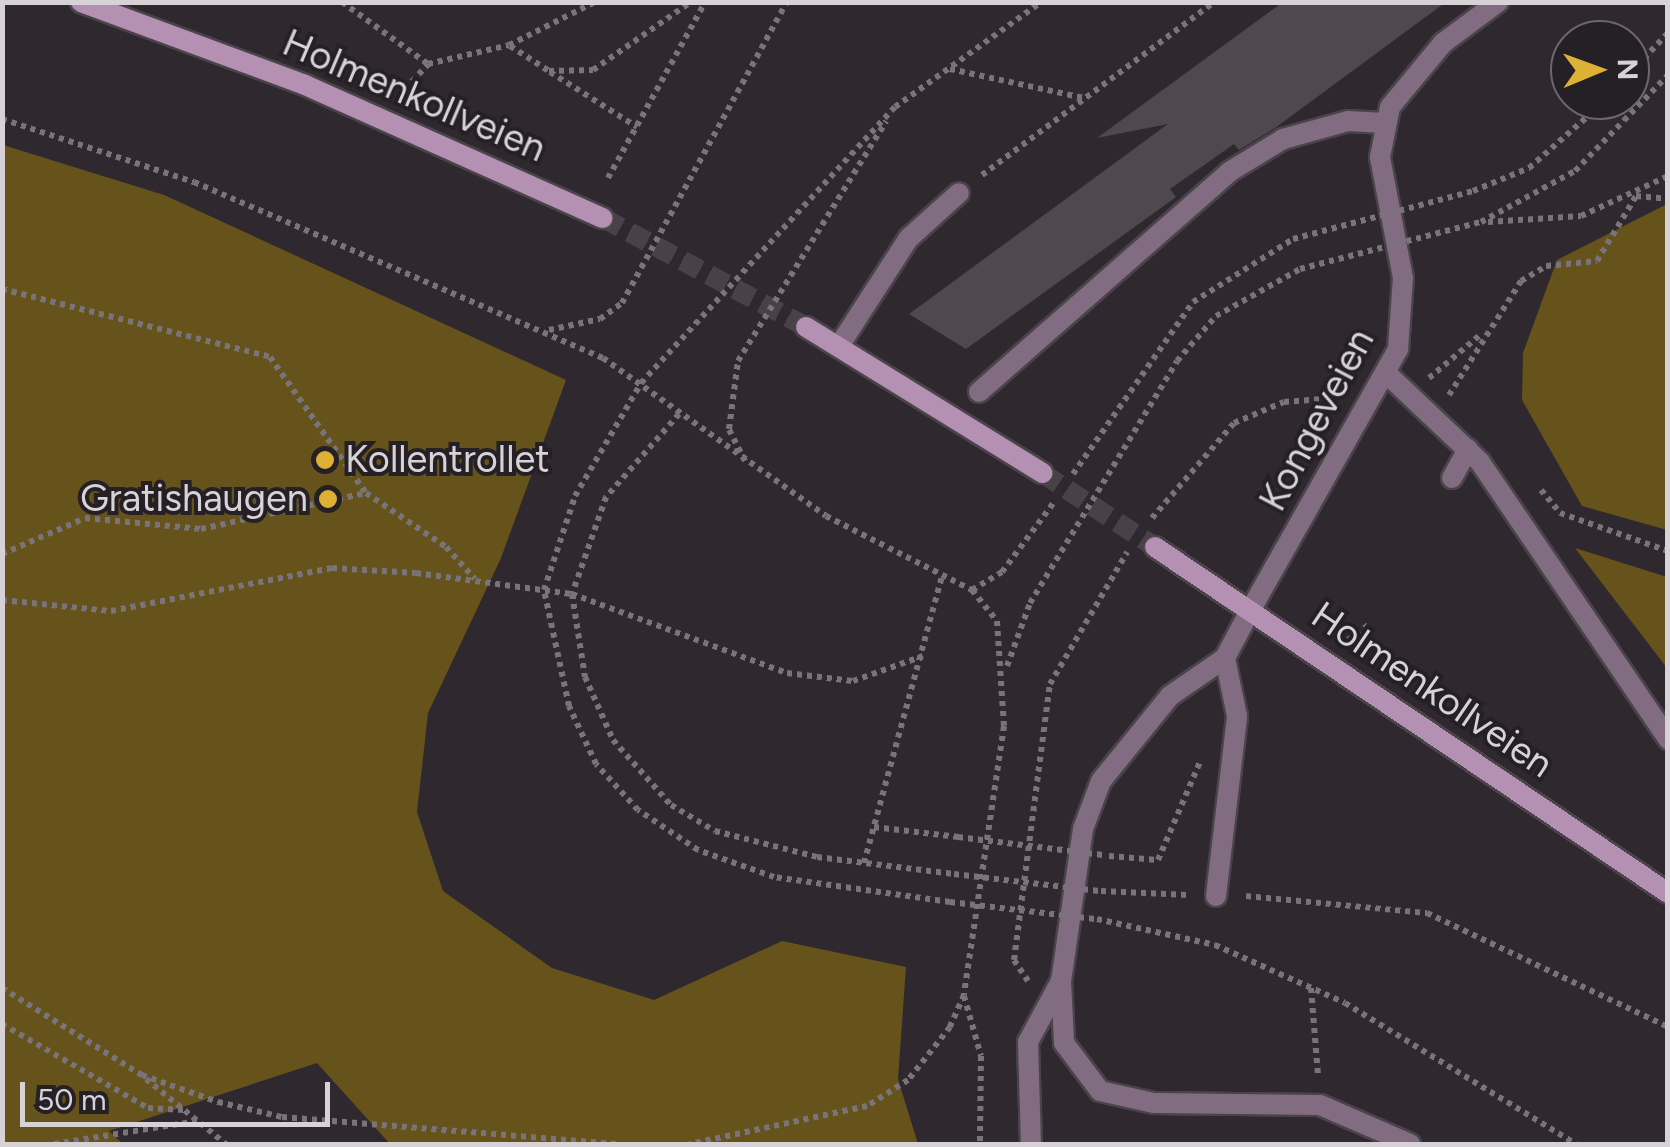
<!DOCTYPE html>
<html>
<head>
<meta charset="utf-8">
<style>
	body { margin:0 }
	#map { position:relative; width:1670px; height:1147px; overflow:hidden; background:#2f292f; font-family:Figtree,sans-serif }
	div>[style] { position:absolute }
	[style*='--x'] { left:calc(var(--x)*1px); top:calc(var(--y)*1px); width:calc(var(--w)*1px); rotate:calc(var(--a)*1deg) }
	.forest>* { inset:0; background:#66521b }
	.building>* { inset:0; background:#4f494f }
	.secondary-tunnel>* { height:20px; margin-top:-10px; transform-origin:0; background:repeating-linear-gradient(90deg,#484248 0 20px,transparent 0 30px) }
	.path>* { height:6px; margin-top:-3px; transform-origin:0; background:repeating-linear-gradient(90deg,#797479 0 5px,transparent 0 10px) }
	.roads { filter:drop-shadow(2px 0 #4a444a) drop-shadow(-2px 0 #4a444a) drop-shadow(0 2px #4a444a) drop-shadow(0 -2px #4a444a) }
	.service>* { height:20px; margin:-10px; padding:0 10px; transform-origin:10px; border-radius:10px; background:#826c82 }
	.minor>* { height:20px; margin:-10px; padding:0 10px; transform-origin:10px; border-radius:10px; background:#826c82 }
	.secondary>* { height:20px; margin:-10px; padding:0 10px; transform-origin:10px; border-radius:10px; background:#b490b3 }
	.path-bridge>* { height:6px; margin-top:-3px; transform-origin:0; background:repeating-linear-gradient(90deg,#797479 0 5px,transparent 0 10px) }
	.dots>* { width:28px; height:28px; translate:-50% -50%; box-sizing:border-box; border:5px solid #252025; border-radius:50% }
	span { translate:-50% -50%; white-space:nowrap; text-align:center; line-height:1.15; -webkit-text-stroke:8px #252025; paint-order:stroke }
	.street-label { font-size:38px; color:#d6d2d6 }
	.poi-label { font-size:38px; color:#d6d2d6 }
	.left { translate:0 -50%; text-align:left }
	.right { translate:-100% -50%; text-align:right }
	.frame { position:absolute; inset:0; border:5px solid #d6d2d6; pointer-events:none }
	.north { position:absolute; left:1550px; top:20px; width:100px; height:100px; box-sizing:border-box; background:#252025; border:2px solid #6c676c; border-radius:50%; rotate:89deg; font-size:28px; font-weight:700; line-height:40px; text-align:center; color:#d6d2d6 }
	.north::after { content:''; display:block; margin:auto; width:35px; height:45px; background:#ddb133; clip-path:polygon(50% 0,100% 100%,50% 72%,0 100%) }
	.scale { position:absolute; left:20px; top:1082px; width:310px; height:45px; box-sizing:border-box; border:5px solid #d6d2d6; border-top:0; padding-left:12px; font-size:30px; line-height:35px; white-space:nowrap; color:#d6d2d6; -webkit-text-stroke:8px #252025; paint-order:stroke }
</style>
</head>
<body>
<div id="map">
	<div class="forest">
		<i style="clip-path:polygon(3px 145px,164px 195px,566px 380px,501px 558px,428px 713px,417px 812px,443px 891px,552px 968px,654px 1000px,782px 941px,906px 967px,898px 1079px,918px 1144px,390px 1144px,317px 1063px,109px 1131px,123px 1144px,3px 1144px)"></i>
		<i style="clip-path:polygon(1667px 204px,1667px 530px,1582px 506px,1522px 400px,1523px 353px,1557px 260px)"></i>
		<i style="clip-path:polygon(1575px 548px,1667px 577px,1667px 668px)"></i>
	</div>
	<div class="building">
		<i style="clip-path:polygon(1283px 2px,1446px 2px,1275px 128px,1239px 150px,1234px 144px,1170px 189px,1176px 197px,966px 349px,909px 314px,1168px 124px,1097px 138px)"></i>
	</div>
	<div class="secondary-tunnel">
		<i style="--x:603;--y:218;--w:230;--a:28.2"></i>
		<i style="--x:1042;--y:473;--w:135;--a:33.2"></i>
	</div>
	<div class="path">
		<i style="--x:342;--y:2;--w:106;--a:35.8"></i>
		<i style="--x:510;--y:46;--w:46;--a:32.7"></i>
		<i style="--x:549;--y:71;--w:44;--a:-1.3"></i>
		<i style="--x:593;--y:70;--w:119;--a:-34.8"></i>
		<i style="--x:950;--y:69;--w:137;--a:12.2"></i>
		<i style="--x:550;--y:72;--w:103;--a:32.3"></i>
		<i style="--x:1630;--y:73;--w:55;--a:-46.5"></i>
		<i style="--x:405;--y:89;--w:34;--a:-47"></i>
		<i style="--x:428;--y:64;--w:83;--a:-13.2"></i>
		<i style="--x:509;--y:45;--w:96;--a:-26.6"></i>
		<i style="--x:2;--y:119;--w:202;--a:18.2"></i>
		<i style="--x:194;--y:182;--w:445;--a:23.3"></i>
		<i style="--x:603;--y:358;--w:273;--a:35.3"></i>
		<i style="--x:826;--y:516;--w:164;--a:26.9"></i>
		<i style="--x:972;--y:590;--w:40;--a:51"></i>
		<i style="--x:997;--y:621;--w:105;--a:86.2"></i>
		<i style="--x:1004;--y:726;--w:272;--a:98.5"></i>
		<i style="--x:964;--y:995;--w:35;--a:114"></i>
		<i style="--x:950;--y:1027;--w:68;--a:128.4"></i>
		<i style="--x:908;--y:1080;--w:49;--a:147.6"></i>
		<i style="--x:867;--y:1106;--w:182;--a:167.9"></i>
		<i style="--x:982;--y:175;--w:289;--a:-36.7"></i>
		<i style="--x:608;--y:178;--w:201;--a:-61.1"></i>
		<i style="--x:1473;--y:191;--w:61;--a:-22.3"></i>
		<i style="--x:1529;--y:168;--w:103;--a:-41.4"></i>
		<i style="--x:1481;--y:222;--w:107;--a:-28.5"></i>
		<i style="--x:1575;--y:171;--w:134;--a:-45.9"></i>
		<i style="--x:1488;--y:222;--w:93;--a:-3.7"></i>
		<i style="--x:1581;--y:216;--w:96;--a:-24.7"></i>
		<i style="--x:2;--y:289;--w:276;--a:14.2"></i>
		<i style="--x:270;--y:357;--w:166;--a:54.8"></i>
		<i style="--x:366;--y:493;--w:97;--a:34"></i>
		<i style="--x:446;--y:547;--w:43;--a:47.8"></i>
		<i style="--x:549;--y:330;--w:52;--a:-12.2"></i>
		<i style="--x:600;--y:319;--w:27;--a:-36"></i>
		<i style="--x:622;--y:303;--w:343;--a:-61.3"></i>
		<i style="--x:1429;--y:378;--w:67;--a:-40.1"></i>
		<i style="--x:1449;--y:395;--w:135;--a:-57.7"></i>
		<i style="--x:1521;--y:281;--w:29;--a:-31"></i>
		<i style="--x:1546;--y:266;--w:51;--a:-5.6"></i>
		<i style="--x:1597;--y:261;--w:76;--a:-59"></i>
		<i style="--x:1636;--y:196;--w:32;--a:5"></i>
		<i style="--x:679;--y:414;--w:111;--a:131.3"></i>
		<i style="--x:606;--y:497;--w:103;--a:109.3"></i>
		<i style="--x:572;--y:594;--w:84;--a:81.1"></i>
		<i style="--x:585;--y:677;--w:69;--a:66"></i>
		<i style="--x:613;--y:740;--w:87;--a:48.3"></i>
		<i style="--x:671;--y:805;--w:51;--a:30.6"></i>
		<i style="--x:715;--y:831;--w:105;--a:14.3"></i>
		<i style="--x:817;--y:857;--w:138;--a:7.1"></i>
		<i style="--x:745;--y:461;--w:36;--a:-117"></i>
		<i style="--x:729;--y:429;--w:69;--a:-82.5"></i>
		<i style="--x:738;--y:361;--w:282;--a:-58.3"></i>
		<i style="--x:1073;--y:474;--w:210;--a:-55.1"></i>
		<i style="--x:1193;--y:302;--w:118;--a:-32.2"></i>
		<i style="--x:1541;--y:490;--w:30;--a:50"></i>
		<i style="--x:1560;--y:513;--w:114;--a:19.4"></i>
		<i style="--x:1152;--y:518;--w:125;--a:-49.2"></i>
		<i style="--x:1234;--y:423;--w:54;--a:-22.8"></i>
		<i style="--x:1284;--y:402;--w:52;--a:-4.4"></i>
		<i style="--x:2;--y:554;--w:90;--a:-23.4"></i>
		<i style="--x:85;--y:518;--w:117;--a:5.4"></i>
		<i style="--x:201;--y:529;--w:169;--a:-12.3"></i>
		<i style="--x:972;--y:590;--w:35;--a:-31"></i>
		<i style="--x:1002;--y:572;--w:89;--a:-53.3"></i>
		<i style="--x:2;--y:600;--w:110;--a:5.8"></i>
		<i style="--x:111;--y:611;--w:225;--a:-11"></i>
		<i style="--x:332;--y:568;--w:84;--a:3.4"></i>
		<i style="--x:416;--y:573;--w:157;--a:7.7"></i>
		<i style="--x:572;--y:594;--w:229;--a:20.2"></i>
		<i style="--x:787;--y:673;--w:66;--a:6.9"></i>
		<i style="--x:853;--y:681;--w:74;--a:-19.7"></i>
		<i style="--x:1348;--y:640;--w:29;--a:-36"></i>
		<i style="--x:1007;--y:666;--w:67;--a:-69.9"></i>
		<i style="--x:1030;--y:603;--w:283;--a:-58.7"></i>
		<i style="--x:1177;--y:361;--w:60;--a:-49.1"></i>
		<i style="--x:1216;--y:316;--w:96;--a:-29.2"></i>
		<i style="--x:874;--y:827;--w:85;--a:6.8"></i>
		<i style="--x:1109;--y:856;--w:49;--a:4.7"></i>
		<i style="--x:1158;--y:860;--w:107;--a:-66.8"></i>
		<i style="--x:864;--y:863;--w:298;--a:-74.8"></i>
		<i style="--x:1101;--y:891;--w:87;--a:2.6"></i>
		<i style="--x:1246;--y:896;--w:182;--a:5.4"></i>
		<i style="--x:1427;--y:913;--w:267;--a:25.3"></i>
		<i style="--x:950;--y:902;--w:178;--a:-171.9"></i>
		<i style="--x:774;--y:877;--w:81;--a:-160.4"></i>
		<i style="--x:698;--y:850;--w:72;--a:-146.3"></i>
		<i style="--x:638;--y:810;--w:62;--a:-132.4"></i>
		<i style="--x:596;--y:764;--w:64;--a:-115"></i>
		<i style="--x:569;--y:706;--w:119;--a:-102.2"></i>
		<i style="--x:544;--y:590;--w:99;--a:-71.7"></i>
		<i style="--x:575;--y:496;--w:131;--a:-59.7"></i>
		<i style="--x:641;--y:383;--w:375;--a:-47.4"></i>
		<i style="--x:895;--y:107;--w:180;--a:-35.7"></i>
		<i style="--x:1097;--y:919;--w:121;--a:12.4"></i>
		<i style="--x:1215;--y:945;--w:142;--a:24"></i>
		<i style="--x:1345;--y:1003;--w:271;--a:31.4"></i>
		<i style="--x:1028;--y:981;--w:25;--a:-124"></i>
		<i style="--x:1014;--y:960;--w:278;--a:-82.6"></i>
		<i style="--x:1050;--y:684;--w:153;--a:-59.7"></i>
		<i style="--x:2;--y:988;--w:165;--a:31.9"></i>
		<i style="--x:142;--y:1075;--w:81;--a:19.6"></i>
		<i style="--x:218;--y:1102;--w:66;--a:13.2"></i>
		<i style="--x:282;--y:1117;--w:335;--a:4.6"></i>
		<i style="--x:1311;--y:988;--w:87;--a:85.4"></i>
		<i style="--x:964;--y:996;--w:62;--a:74.2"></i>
		<i style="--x:981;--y:1056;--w:88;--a:90.7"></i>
		<i style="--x:2;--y:1024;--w:168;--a:29.9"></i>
		<i style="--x:148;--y:1108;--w:36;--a:3"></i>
		<i style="--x:146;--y:1079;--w:103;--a:39.1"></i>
		<i style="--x:54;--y:1144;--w:146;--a:-9.1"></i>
	</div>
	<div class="roads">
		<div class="service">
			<i style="--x:839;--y:346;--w:129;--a:-57.1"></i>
			<i style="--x:909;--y:238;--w:67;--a:-42"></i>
			<i style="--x:1387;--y:374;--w:128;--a:43.4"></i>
			<i style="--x:1480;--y:462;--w:335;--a:55.8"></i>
			<i style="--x:979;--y:392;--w:333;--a:-41.3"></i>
			<i style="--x:1229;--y:172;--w:63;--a:-31.4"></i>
			<i style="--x:1283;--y:139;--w:67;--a:-15.5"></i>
			<i style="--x:1348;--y:121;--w:37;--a:3"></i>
			<i style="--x:1452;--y:478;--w:33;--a:-61"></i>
			<i style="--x:1251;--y:609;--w:55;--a:118"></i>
			<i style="--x:1225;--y:658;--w:67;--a:145.4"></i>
			<i style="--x:1170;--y:696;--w:109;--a:129.1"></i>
			<i style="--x:1101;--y:781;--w:51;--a:110.6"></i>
			<i style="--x:1083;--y:829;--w:154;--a:98.2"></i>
			<i style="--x:1061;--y:981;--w:62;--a:87.2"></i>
			<i style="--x:1064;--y:1043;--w:60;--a:53.1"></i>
			<i style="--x:1100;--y:1091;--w:55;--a:12.5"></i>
			<i style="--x:1154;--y:1103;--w:166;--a:0.7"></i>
			<i style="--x:1320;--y:1105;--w:98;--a:23.4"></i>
			<i style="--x:1216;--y:896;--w:181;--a:-83.3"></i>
			<i style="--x:1237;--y:716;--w:59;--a:-101.7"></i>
			<i style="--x:1031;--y:1144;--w:102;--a:-91.7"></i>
			<i style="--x:1028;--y:1042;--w:69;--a:-61.6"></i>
		</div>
		<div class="minor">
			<i style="--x:1251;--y:609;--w:299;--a:-60.5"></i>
			<i style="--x:1398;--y:349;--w:71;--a:-86"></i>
			<i style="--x:1403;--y:278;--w:123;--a:-100.8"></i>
			<i style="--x:1380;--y:157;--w:51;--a:-78.7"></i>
			<i style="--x:1390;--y:107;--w:83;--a:-50.4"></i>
			<i style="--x:1443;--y:43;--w:69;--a:-36.7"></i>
		</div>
		<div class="secondary">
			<i style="--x:81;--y:2;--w:239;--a:20.3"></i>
			<i style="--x:305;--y:85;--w:326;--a:24.1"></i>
			<i style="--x:806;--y:327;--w:278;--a:31.7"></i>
			<i style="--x:1155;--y:547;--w:619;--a:34"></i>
		</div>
	</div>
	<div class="path-bridge">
		<i style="--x:1293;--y:239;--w:186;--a:-14.9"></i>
		<i style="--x:1300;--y:269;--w:187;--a:-14.6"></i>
		<i style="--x:958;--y:837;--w:146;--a:7.1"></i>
		<i style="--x:954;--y:874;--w:146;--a:6.7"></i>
		<i style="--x:950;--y:902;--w:146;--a:6.7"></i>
	</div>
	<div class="dots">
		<i style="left:325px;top:460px;background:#ddb133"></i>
		<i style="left:328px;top:499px;background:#ddb133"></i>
	</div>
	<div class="street-label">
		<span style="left:414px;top:96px;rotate:23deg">Holmenkollveien</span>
		<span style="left:1317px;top:420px;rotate:-62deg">Kongeveien</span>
		<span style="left:1432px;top:690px;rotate:34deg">Holmenkollveien</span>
	</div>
	<div class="poi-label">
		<span class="left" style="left:345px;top:460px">Kollentrollet</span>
		<span class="right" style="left:308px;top:499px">Gratishaugen</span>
	</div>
	<div class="frame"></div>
	<div class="north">N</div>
	<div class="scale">50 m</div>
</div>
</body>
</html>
